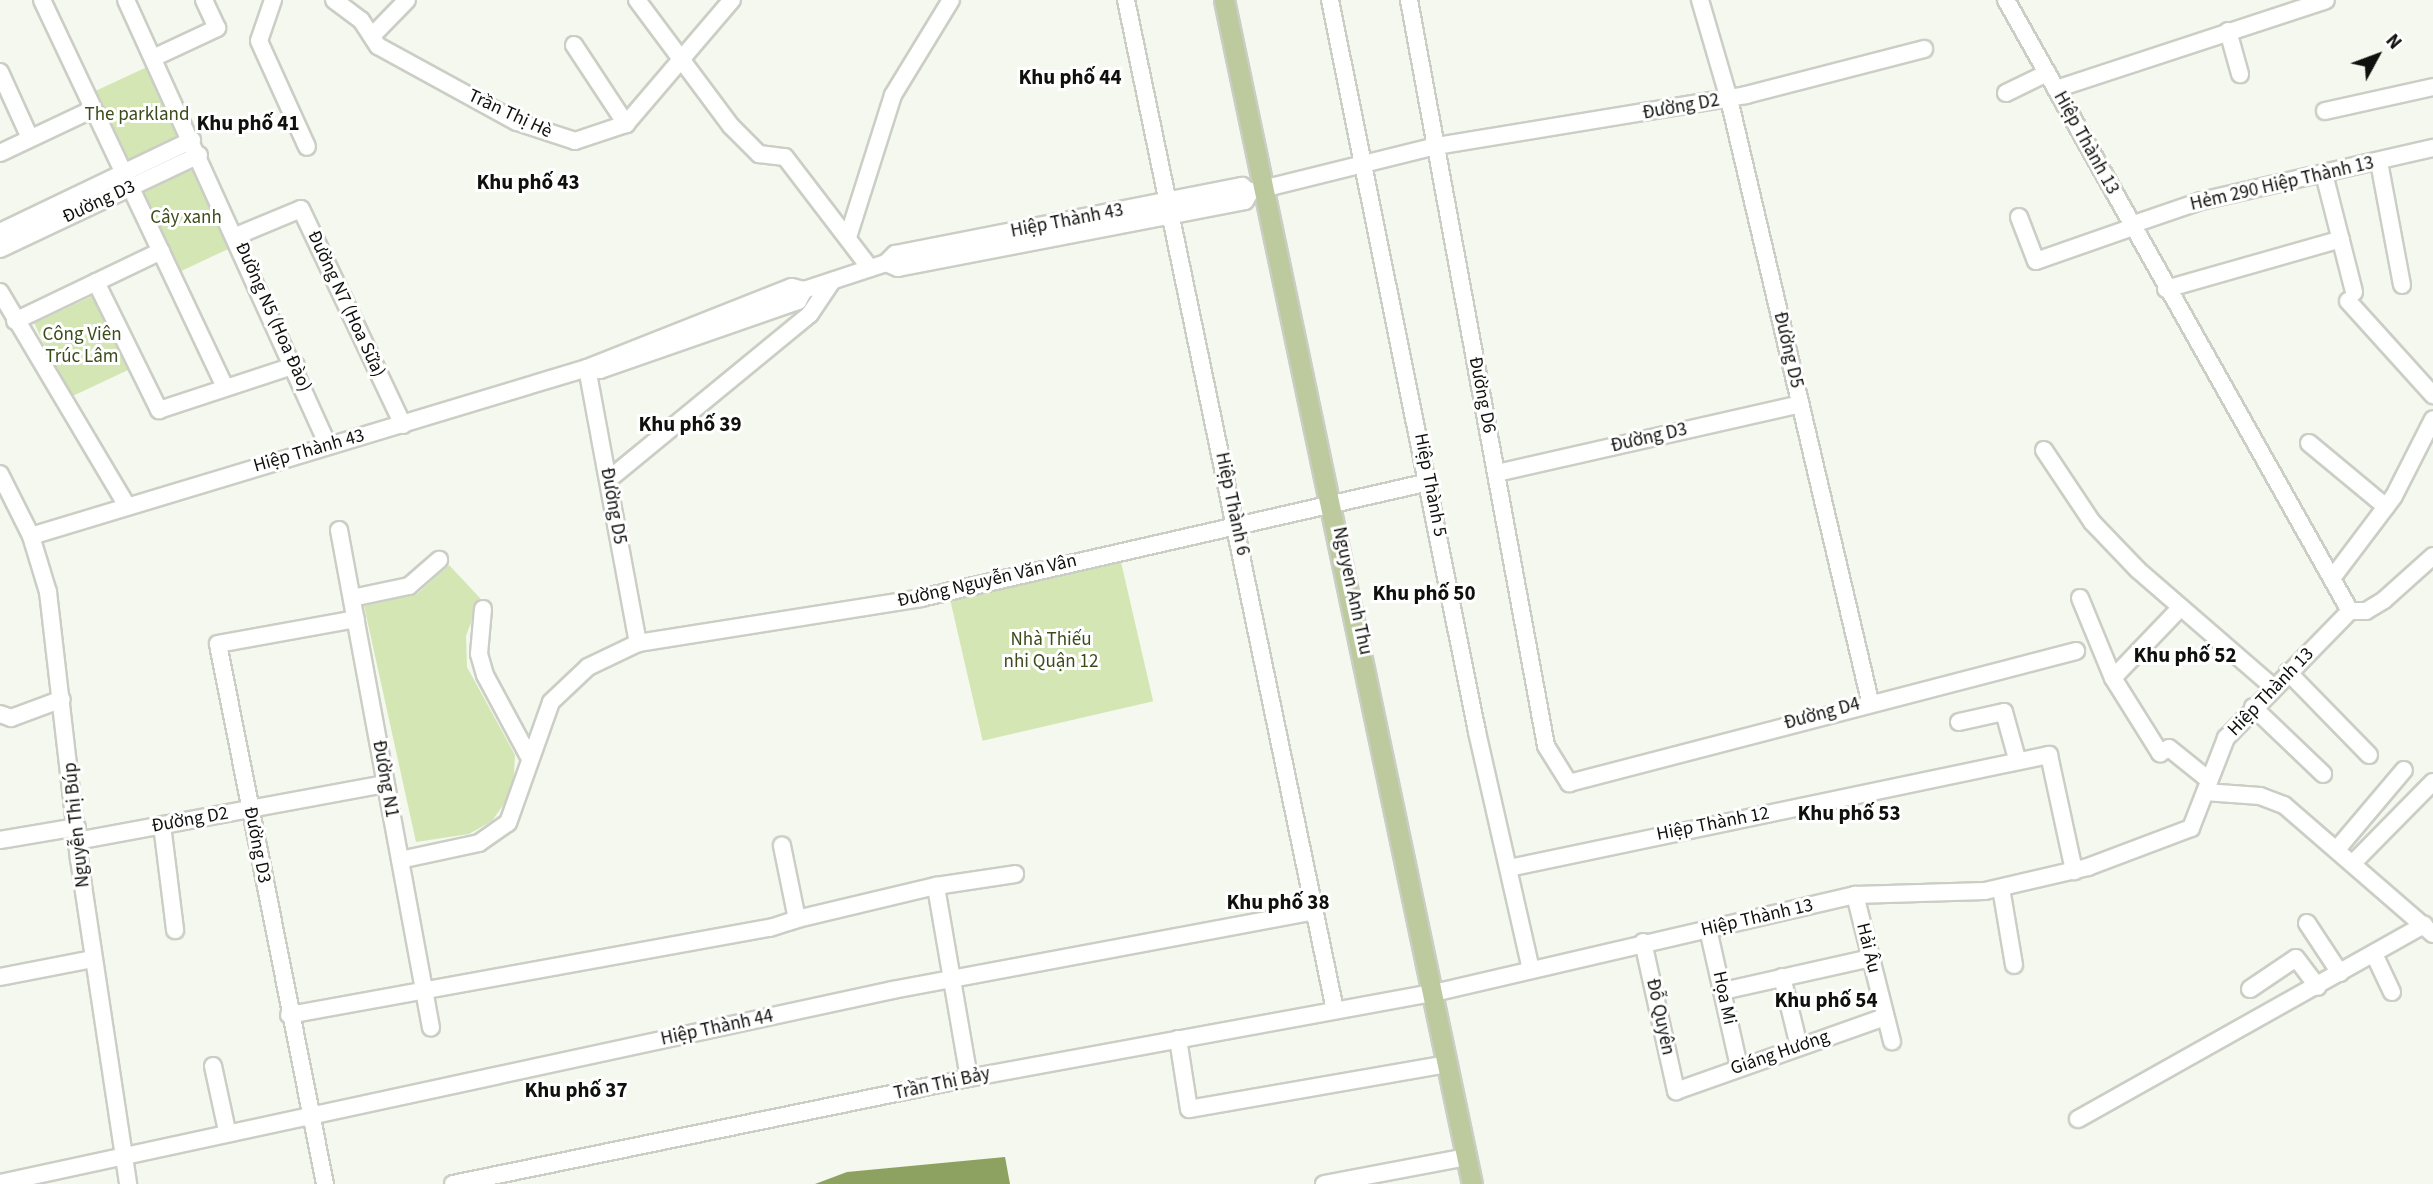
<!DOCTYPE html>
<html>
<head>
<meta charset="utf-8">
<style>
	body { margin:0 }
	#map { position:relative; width:2433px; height:1184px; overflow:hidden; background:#f4f8ee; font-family:"Source Sans 3",sans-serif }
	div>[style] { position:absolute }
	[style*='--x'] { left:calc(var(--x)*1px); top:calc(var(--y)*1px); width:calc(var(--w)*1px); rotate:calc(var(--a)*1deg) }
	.green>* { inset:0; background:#d5e6b5; transform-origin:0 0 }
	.water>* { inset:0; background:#8da261 }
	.roads { filter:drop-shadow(2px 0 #cbcec5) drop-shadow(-2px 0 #cbcec5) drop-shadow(0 2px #cbcec5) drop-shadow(0 -2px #cbcec5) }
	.minor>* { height:16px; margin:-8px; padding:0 8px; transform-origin:8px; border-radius:8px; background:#fff }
	.major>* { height:19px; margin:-9.5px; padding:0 9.5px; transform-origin:9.5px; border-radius:9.5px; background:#bcca9e }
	span { translate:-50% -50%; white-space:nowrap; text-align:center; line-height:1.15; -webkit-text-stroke:6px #fff; paint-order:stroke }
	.street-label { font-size:19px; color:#10110e }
	.park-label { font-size:19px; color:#3c4b1a }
	.neighbourhood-label { font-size:21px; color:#10110e; font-weight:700 }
	.north { position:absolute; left:2342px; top:21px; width:70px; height:70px; -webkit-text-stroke:5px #fff; paint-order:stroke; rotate:49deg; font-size:19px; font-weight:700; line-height:28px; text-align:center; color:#10110e }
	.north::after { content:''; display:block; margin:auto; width:24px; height:32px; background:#10110e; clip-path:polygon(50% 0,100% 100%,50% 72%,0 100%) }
</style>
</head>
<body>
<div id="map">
	<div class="green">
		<i style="left:147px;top:67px;width:80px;height:60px;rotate:65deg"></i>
		<i style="left:193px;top:165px;width:91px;height:59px;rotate:65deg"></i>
		<i style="left:95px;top:295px;width:82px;height:67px;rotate:65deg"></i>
		<i style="left:1121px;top:562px;width:143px;height:175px;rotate:77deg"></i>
		<i style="clip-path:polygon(449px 565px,480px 598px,466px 636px,467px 667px,515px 755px,513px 791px,492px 821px,469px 834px,416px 842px,364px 606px,417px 594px)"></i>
	</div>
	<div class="water">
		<i style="clip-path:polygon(1005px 1157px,1010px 1184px,815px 1184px,847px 1172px)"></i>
	</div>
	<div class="roads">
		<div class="minor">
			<i style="--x:42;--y:0;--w:428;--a:64.7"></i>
			<i style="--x:126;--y:0;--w:487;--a:65.6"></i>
			<i style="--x:273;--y:0;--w:43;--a:108.9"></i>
			<i style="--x:259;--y:41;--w:116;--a:65.6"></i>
			<i style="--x:334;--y:0;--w:34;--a:37"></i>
			<i style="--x:361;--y:20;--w:31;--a:57"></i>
			<i style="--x:378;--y:46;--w:158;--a:28.7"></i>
			<i style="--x:517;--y:122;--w:61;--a:18.1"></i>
			<i style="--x:575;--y:141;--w:54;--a:-18.4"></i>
			<i style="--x:626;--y:124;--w:163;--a:-49.5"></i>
			<i style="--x:637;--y:0;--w:157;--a:53.3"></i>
			<i style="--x:731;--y:126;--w:40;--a:45"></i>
			<i style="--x:759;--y:154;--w:26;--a:7"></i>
			<i style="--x:785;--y:157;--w:140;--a:52.6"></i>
			<i style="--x:1126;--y:0;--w:1031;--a:78.31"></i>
			<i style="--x:1330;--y:0;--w:747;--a:78.64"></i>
			<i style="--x:1477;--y:732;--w:243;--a:77.2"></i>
			<i style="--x:1409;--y:0;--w:758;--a:79.59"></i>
			<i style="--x:1546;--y:746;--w:44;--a:58.1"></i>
			<i style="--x:1569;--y:783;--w:524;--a:-14.59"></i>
			<i style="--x:1700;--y:0;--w:103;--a:73.7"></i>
			<i style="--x:1729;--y:99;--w:618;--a:76.82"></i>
			<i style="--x:2228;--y:31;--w:45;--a:74.4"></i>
			<i style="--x:372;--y:36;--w:50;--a:-45.8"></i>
			<i style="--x:574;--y:45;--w:95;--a:56.6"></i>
			<i style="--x:153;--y:58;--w:71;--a:-25.1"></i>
			<i style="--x:217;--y:28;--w:31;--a:-115"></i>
			<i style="--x:0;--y:72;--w:72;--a:65.6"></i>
			<i style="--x:2056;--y:89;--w:284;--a:-18.2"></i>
			<i style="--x:2006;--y:93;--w:46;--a:-26"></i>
			<i style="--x:2325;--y:111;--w:111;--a:-12.5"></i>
			<i style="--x:0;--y:153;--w:103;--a:-25.3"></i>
			<i style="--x:2379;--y:162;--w:125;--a:79.4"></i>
			<i style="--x:2324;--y:174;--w:122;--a:75.7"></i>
			<i style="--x:2019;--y:217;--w:47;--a:68.9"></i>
			<i style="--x:2036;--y:261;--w:103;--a:-19.3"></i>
			<i style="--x:2131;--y:225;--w:74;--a:-18.9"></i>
			<i style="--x:2201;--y:201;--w:238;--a:-12.9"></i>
			<i style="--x:0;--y:232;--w:213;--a:-25.6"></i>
			<i style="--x:236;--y:236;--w:70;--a:-22.6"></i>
			<i style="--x:301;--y:209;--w:239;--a:64.7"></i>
			<i style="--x:848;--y:237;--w:149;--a:-72.4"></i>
			<i style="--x:893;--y:95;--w:111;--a:-58.6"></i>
			<i style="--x:0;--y:249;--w:220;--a:-25.3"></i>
			<i style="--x:886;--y:263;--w:13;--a:23"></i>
			<i style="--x:898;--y:268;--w:353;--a:-10.9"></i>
			<i style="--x:1245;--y:201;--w:10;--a:-61"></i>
			<i style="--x:1250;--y:192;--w:192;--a:-13.9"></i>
			<i style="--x:1436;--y:146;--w:314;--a:-9.3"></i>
			<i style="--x:1746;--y:95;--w:184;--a:-14.5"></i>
			<i style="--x:96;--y:282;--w:143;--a:63.8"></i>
			<i style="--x:159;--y:410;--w:144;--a:-18.2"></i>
			<i style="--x:2166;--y:289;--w:182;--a:-15.9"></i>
			<i style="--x:0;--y:292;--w:247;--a:59.3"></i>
			<i style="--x:2348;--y:301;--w:127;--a:47.9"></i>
			<i style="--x:15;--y:321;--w:162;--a:-25.6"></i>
			<i style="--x:587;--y:368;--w:220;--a:-21.6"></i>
			<i style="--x:792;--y:287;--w:12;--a:14"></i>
			<i style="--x:804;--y:290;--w:86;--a:-18.2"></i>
			<i style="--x:886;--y:263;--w:13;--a:-45"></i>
			<i style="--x:895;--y:254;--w:354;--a:-11.1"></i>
			<i style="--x:1242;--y:186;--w:10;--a:37"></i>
			<i style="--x:587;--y:368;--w:280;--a:79.5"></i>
			<i style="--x:2309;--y:443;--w:100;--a:39.7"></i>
			<i style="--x:2044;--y:450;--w:87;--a:56.3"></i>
			<i style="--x:2092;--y:522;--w:66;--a:46.2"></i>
			<i style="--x:2138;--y:570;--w:179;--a:40.9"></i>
			<i style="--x:1497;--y:473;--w:311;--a:-12.8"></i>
			<i style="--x:0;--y:474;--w:69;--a:63.4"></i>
			<i style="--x:31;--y:536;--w:59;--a:73.1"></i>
			<i style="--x:48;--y:592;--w:269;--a:83.4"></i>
			<i style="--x:79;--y:859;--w:329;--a:81.4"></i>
			<i style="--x:608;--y:480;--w:261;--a:-39.4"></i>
			<i style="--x:810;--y:314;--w:40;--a:-56"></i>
			<i style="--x:339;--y:530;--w:506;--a:79.53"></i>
			<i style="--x:31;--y:536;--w:581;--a:-16.81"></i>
			<i style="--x:587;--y:368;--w:13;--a:9"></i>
			<i style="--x:600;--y:370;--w:210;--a:-19.2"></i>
			<i style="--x:798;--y:301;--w:13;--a:-61"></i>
			<i style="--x:2333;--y:577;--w:101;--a:-53"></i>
			<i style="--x:2394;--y:496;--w:86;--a:-63.1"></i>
			<i style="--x:352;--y:598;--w:58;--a:-11.9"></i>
			<i style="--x:409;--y:586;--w:40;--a:-41"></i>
			<i style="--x:2080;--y:598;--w:87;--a:67.6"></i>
			<i style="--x:2113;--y:678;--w:89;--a:57.9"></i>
			<i style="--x:2160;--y:753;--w:10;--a:-29"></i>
			<i style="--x:2169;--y:748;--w:51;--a:38.7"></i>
			<i style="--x:483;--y:609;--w:45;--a:95.1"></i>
			<i style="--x:479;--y:654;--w:22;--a:74"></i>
			<i style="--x:485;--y:675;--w:91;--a:61.7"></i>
			<i style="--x:2350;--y:611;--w:16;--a:0"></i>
			<i style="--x:2366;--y:611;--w:21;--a:-31"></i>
			<i style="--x:2384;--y:600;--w:66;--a:-41.9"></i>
			<i style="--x:2288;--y:672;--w:116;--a:45.7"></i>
			<i style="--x:2113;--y:678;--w:98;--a:-46.2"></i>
			<i style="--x:2253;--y:707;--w:97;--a:43.7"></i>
			<i style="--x:0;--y:714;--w:12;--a:20"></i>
			<i style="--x:11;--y:718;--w:54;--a:-20.4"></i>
			<i style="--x:1959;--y:722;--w:46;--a:-12.5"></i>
			<i style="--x:2004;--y:712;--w:49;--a:74.5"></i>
			<i style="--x:2205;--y:792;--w:55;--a:4.2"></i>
			<i style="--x:2260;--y:796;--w:26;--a:21"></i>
			<i style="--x:2284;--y:805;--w:197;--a:40.9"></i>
			<i style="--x:162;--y:825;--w:106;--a:82.9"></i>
			<i style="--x:0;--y:840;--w:78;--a:-9.6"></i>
			<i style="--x:77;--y:841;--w:314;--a:-10.5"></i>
			<i style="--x:2338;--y:848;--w:102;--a:-49.8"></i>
			<i style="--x:400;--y:860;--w:81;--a:-12.1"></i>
			<i style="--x:479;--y:843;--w:35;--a:-35"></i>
			<i style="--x:508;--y:823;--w:128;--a:-70.4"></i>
			<i style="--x:551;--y:702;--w:51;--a:-43.4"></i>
			<i style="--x:588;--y:667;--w:55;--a:-25.6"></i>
			<i style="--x:638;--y:643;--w:287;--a:-9"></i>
			<i style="--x:921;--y:598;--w:521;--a:-12.86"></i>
			<i style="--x:2355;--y:861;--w:111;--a:-45.4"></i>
			<i style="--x:1509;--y:868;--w:552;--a:-11.82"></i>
			<i style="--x:2049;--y:755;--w:119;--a:77.8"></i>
			<i style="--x:2001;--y:888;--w:78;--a:80.4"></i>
			<i style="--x:1855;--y:895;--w:151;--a:75.8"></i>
			<i style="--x:797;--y:919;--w:143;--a:-13.4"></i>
			<i style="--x:2307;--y:923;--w:60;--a:56.6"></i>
			<i style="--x:1708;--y:929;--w:141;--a:77.3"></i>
			<i style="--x:1643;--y:942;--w:153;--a:77.5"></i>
			<i style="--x:1676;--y:1091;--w:222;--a:-19.5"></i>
			<i style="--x:2374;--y:954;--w:42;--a:64.7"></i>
			<i style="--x:0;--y:977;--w:95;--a:-11"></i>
			<i style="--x:1782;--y:977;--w:71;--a:76.2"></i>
			<i style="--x:2250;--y:989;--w:55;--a:-34"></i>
			<i style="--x:2296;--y:958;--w:36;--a:53"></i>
			<i style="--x:1723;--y:991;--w:152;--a:-12.6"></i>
			<i style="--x:289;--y:1015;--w:489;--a:-10.3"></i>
			<i style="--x:770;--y:928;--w:28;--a:-18"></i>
			<i style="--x:797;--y:919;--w:75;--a:-101.6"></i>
			<i style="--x:1178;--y:1039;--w:71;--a:81.1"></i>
			<i style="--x:1189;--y:1109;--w:263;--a:-9.9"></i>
			<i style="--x:213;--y:1066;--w:66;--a:77.8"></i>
			<i style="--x:969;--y:1078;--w:195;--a:-99.8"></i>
			<i style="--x:936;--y:886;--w:80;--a:-8.6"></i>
			<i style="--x:2078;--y:1119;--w:397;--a:-29.3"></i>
			<i style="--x:0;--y:1183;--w:914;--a:-12.2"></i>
			<i style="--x:893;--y:990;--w:429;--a:-10.6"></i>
			<i style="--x:325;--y:1184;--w:550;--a:-101.21"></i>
			<i style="--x:218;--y:644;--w:140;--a:-10.3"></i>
			<i style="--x:453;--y:1184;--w:527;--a:-11.61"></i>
			<i style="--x:969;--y:1078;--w:473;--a:-10.4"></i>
			<i style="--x:1434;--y:993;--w:432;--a:-13.1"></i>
			<i style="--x:1855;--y:895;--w:130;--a:-1.8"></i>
			<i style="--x:1985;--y:891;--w:106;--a:-13.1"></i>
			<i style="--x:2088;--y:867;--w:110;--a:-20.7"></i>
			<i style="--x:2191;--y:828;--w:97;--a:-68.7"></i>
			<i style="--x:2226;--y:738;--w:177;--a:-45.7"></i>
			<i style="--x:2350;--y:611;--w:701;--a:-119.38"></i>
			<i style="--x:1324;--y:1184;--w:146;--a:-10.7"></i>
		</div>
		<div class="major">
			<i style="--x:1224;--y:0;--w:1210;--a:78.17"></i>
		</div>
	</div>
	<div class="street-label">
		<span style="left:1681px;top:107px;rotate:-10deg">Đường D2</span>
		<span style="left:510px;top:114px;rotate:25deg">Trần Thị Hè</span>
		<span style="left:2086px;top:143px;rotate:61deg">Hiệp Thành 13</span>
		<span style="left:2282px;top:184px;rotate:-13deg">Hẻm 290 Hiệp Thành 13</span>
		<span style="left:99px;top:202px;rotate:-25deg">Đường D3</span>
		<span style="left:1067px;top:221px;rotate:-11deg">Hiệp Thành 43</span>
		<span style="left:346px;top:304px;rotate:65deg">Đường N7 (Hoa Sữa)</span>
		<span style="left:273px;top:317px;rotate:66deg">Đường N5 (Hoa Đào)</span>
		<span style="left:1788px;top:350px;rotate:77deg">Đường D5</span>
		<span style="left:1482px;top:395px;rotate:79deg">Đường D6</span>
		<span style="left:1649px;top:438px;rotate:-13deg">Đường D3</span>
		<span style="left:309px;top:451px;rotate:-16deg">Hiệp Thành 43</span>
		<span style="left:1430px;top:485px;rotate:79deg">Hiệp Thành 5</span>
		<span style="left:1232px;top:504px;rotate:78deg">Hiệp Thành 6</span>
		<span style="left:613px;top:506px;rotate:80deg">Đường D5</span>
		<span style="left:987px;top:581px;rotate:-13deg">Đường Nguyễn Văn Vân</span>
		<span style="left:1352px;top:591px;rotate:78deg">Nguyen Anh Thu</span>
		<span style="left:2271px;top:692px;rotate:-46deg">Hiệp Thành 13</span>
		<span style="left:1822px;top:714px;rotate:-15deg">Đường D4</span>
		<span style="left:385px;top:779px;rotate:80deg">Đường N1</span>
		<span style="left:190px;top:820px;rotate:-10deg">Đường D2</span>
		<span style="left:1713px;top:824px;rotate:-11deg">Hiệp Thành 12</span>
		<span style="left:77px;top:825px;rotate:-96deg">Nguyễn Thị Búp</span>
		<span style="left:257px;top:845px;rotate:79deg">Đường D3</span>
		<span style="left:1757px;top:918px;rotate:-13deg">Hiệp Thành 13</span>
		<span style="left:1868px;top:948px;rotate:76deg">Hải Âu</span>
		<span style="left:1724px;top:998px;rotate:78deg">Họa Mi</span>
		<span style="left:1660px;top:1017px;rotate:78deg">Đỗ Quyên</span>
		<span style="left:717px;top:1028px;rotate:-12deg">Hiệp Thành 44</span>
		<span style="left:1780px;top:1053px;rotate:-19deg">Giáng Hương</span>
		<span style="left:942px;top:1084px;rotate:-12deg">Trần Thị Bảy</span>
	</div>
	<div class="park-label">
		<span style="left:137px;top:115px">The parkland</span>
		<span style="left:186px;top:218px">Cây xanh</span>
		<span style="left:82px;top:346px">Công Viên<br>Trúc Lâm</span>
		<span style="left:1051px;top:651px">Nhà Thiếu<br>nhi Quận 12</span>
	</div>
	<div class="neighbourhood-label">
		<span style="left:1070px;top:77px">Khu phố 44</span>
		<span style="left:248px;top:123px">Khu phố 41</span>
		<span style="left:528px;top:182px">Khu phố 43</span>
		<span style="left:690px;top:424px">Khu phố 39</span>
		<span style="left:1424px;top:593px">Khu phố 50</span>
		<span style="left:2185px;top:655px">Khu phố 52</span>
		<span style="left:1849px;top:813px">Khu phố 53</span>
		<span style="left:1278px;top:902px">Khu phố 38</span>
		<span style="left:1826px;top:1000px">Khu phố 54</span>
		<span style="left:576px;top:1090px">Khu phố 37</span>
	</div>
	<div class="north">N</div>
</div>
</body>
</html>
